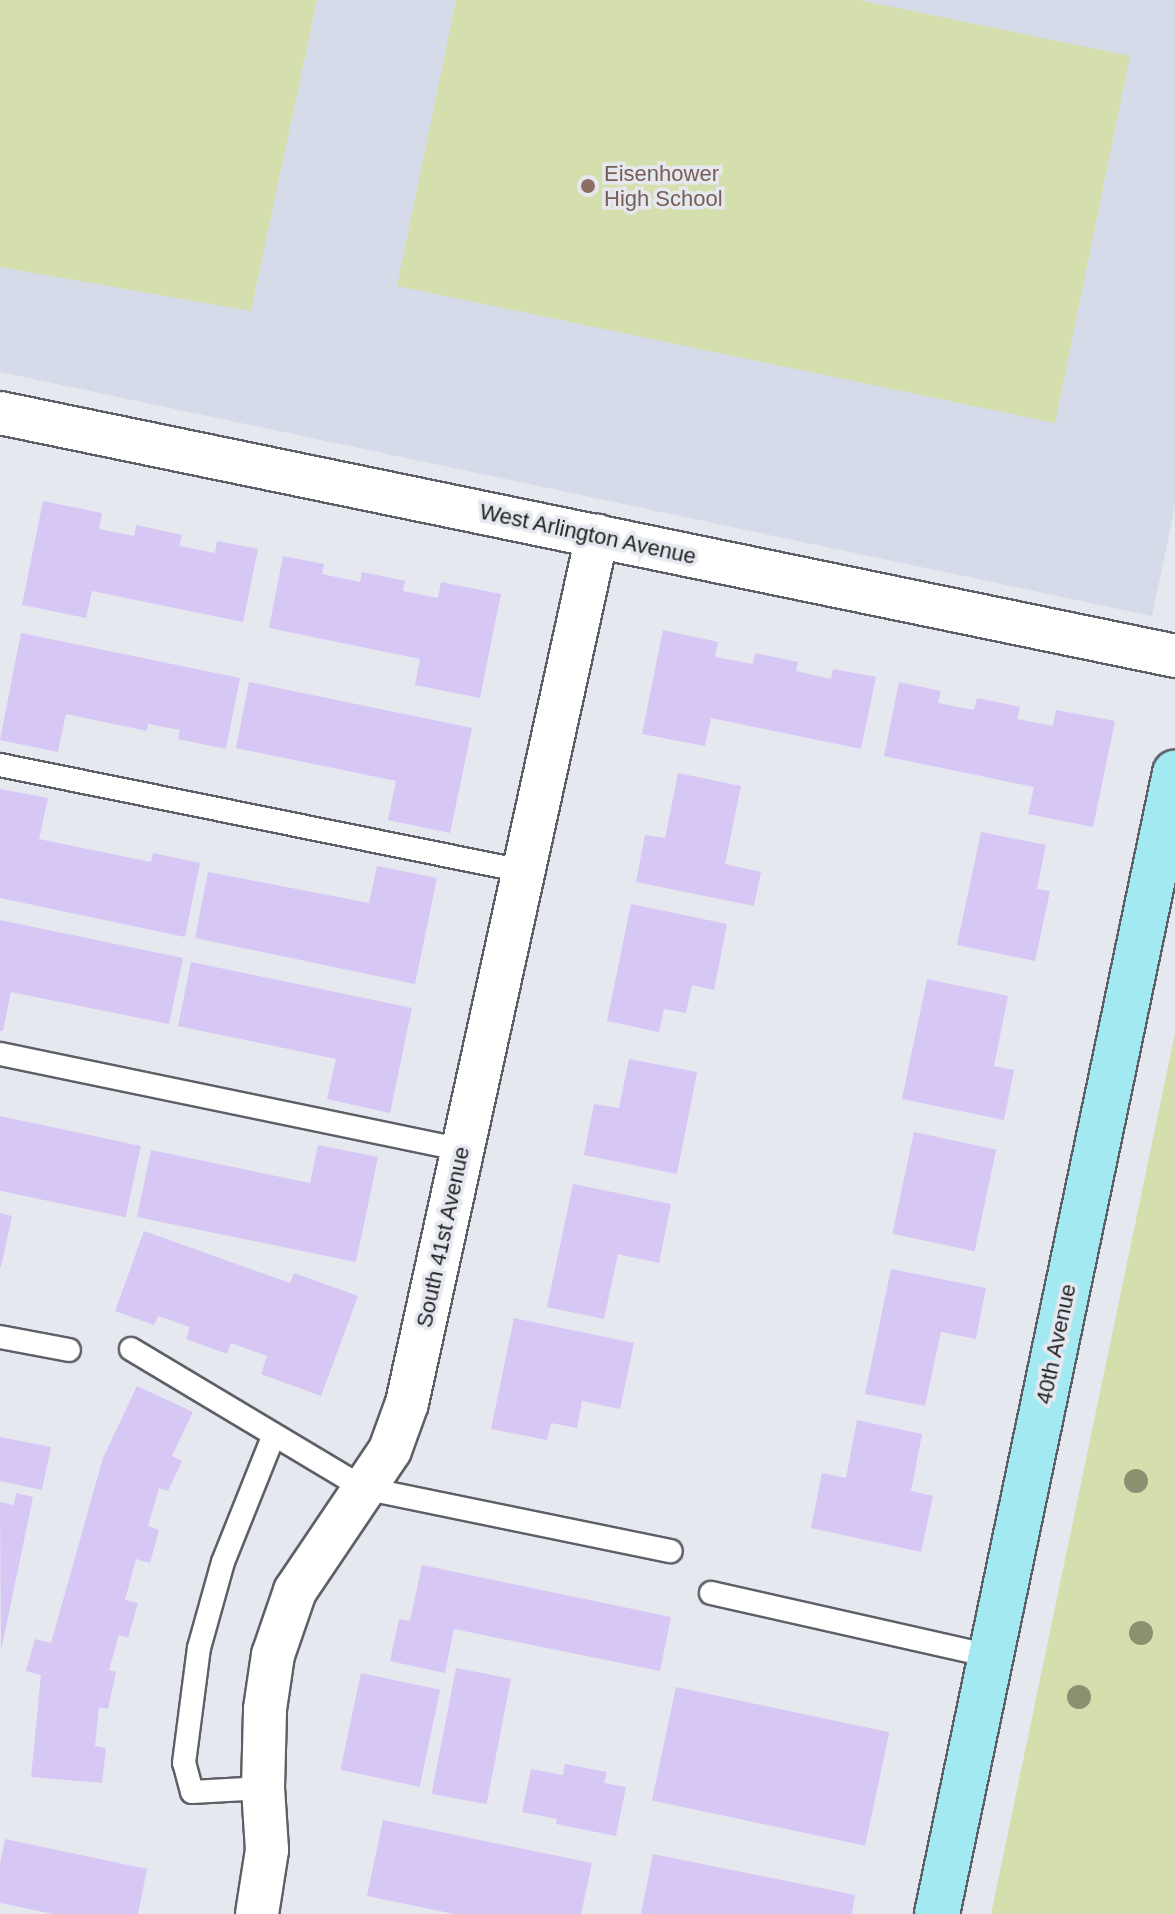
<!DOCTYPE html>
<html>
<head>
<meta charset="utf-8">
<style>
	body { margin:0 }
	#map { position:relative; width:1175px; height:1914px; overflow:hidden; background:#e6e8f0; font-family:Arial,sans-serif }
	div>[style] { position:absolute }
	[style*='--x'] { left:calc(var(--x)*1px); top:calc(var(--y)*1px); width:calc(var(--w)*1px); rotate:calc(var(--a)*1deg) }
	.built>* { inset:0; background:#d6dbe9 }
	.green>* { inset:0; background:#d5dfad }
	.building>* { inset:0; background:#d6c7f5; transform-origin:0 0 }
	.roads { filter:drop-shadow(2px 0 #5d6066) drop-shadow(-2px 0 #5d6066) drop-shadow(0 2px #5d6066) drop-shadow(0 -2px #5d6066) }
	.service>* { height:22px; margin:-11px; padding:0 11px; transform-origin:11px; border-radius:11px; background:#fff }
	.minor>* { height:42px; margin:-21px; padding:0 21px; transform-origin:21px; border-radius:21px; background:#fff }
	.primary>* { height:44px; margin:-22px; padding:0 22px; transform-origin:22px; border-radius:22px; background:#a2e9f1 }
	.trees>* { width:24px; height:24px; margin:-12px; border-radius:50%; background:#8b9071 }
	.dots>* { width:22px; height:22px; translate:-50% -50%; box-sizing:border-box; border:4px solid #e6e8f0; border-radius:50% }
	span { translate:-50% -50%; white-space:nowrap; text-align:center; line-height:1.15; -webkit-text-stroke:7px #e6e8f0; paint-order:stroke }
	.education-label { font-size:22px; color:#785e54 }
	.left { translate:0 -50%; text-align:left }
	.street-label { font-size:22px; color:#222325 }
</style>
</head>
<body>
<div id="map">
	<div class="built">
		<i style="clip-path:polygon(0 0,1175px 0,1175px 506px,1152px 616px,0 372px)"></i>
	</div>
	<div class="green">
		<i style="clip-path:polygon(0 0,317px 0,251px 311px,0 267px)"></i>
		<i style="clip-path:polygon(456px 0,859px 0,1130px 56px,1055px 423px,397px 286px)"></i>
		<i style="clip-path:polygon(1175px 1033px,1175px 1914px,991px 1914px)"></i>
	</div>
	<div class="building">
		<i style="clip-path:polygon(43px 501px,102px 513px,99px 529px,134px 536px,136px 525px,182px 535px,179px 546px,215px 553px,217px 541px,258px 549px,243px 622px,92px 591px,86px 618px,22px 605px)"></i>
		<i style="clip-path:polygon(283px 556px,324px 564px,322px 574px,360px 582px,362px 572px,405px 581px,403px 591px,438px 598px,441px 582px,501px 594px,480px 698px,415px 685px,420px 659px,269px 628px)"></i>
		<i style="clip-path:polygon(663px 630px,718px 642px,715px 657px,753px 664px,755px 653px,798px 662px,796px 671px,831px 679px,833px 669px,876px 677px,861px 749px,711px 718px,705px 746px,642px 734px)"></i>
		<i style="clip-path:polygon(21px 633px,240px 678px,226px 749px,178px 739px,180px 730px,148px 724px,147px 731px,66px 714px,58px 752px,0 740px)"></i>
		<i style="clip-path:polygon(249px 682px,472px 728px,450px 833px,388px 820px,396px 781px,236px 748px)"></i>
		<i style="clip-path:polygon(899px 682px,941px 691px,938px 703px,974px 710px,977px 698px,1020px 707px,1017px 719px,1053px 726px,1056px 710px,1115px 721px,1093px 827px,1028px 814px,1034px 787px,884px 756px)"></i>
		<i style="clip-path:polygon(678px 773px,741px 786px,725px 864px,761px 872px,754px 906px,636px 882px,645px 835px,665px 838px)"></i>
		<i style="clip-path:polygon(0 789px,48px 798px,39px 839px,151px 862px,153px 853px,200px 863px,185px 937px,0 898px)"></i>
		<i style="clip-path:polygon(981px 832px,1046px 845px,1037px 889px,1050px 891px,1035px 961px,957px 945px)"></i>
		<i style="clip-path:polygon(377px 866px,437px 878px,415px 984px,195px 938px,208px 872px,369px 903px)"></i>
		<i style="clip-path:polygon(631px 904px,727px 924px,714px 990px,692px 985px,686px 1013px,664px 1009px,659px 1032px,607px 1021px)"></i>
		<i style="clip-path:polygon(0 920px,183px 958px,169px 1024px,11px 992px,3px 1031px,0 1031px)"></i>
		<i style="clip-path:polygon(191px 962px,412px 1008px,390px 1113px,327px 1099px,336px 1059px,178px 1026px)"></i>
		<i style="clip-path:polygon(927px 979px,1008px 996px,994px 1066px,1014px 1070px,1004px 1120px,902px 1099px)"></i>
		<i style="clip-path:polygon(629px 1059px,697px 1072px,677px 1174px,584px 1155px,594px 1104px,619px 1108px)"></i>
		<i style="left:0;top:1116px;width:144px;height:73px;rotate:12deg"></i>
		<i style="left:914px;top:1132px;width:84px;height:104px;rotate:12deg"></i>
		<i style="clip-path:polygon(318px 1145px,378px 1157px,356px 1262px,137px 1217px,151px 1150px,310px 1183px)"></i>
		<i style="clip-path:polygon(573px 1184px,671px 1204px,659px 1263px,618px 1254px,604px 1319px,547px 1307px)"></i>
		<i style="clip-path:polygon(0 1213px,12px 1216px,1px 1267px,0 1267px)"></i>
		<i style="clip-path:polygon(144px 1231px,290px 1283px,294px 1273px,358px 1296px,321px 1396px,261px 1374px,267px 1356px,231px 1343px,227px 1354px,186px 1339px,190px 1327px,158px 1316px,154px 1325px,115px 1311px)"></i>
		<i style="clip-path:polygon(891px 1269px,986px 1288px,976px 1339px,941px 1332px,925px 1406px,865px 1394px)"></i>
		<i style="clip-path:polygon(514px 1318px,634px 1343px,620px 1409px,582px 1401px,577px 1428px,551px 1423px,547px 1440px,491px 1429px)"></i>
		<i style="clip-path:polygon(137px 1386px,193px 1412px,172px 1456px,182px 1461px,168px 1491px,159px 1488px,148px 1526px,159px 1530px,150px 1563px,136px 1559px,125px 1600px,138px 1603px,128px 1638px,119px 1635px,109px 1670px,116px 1672px,108px 1709px,99px 1707px,95px 1746px,106px 1748px,102px 1783px,31px 1777px,41px 1675px,26px 1671px,35px 1639px,51px 1643px,103px 1458px)"></i>
		<i style="clip-path:polygon(857px 1420px,922px 1434px,911px 1491px,933px 1496px,921px 1552px,811px 1528px,822px 1473px,846px 1478px)"></i>
		<i style="clip-path:polygon(0 1437px,51px 1447px,42px 1490px,0 1481px)"></i>
		<i style="clip-path:polygon(16px 1493px,33px 1497px,1px 1651px,0 1502px,14px 1505px)"></i>
		<i style="clip-path:polygon(422px 1565px,671px 1617px,660px 1671px,454px 1629px,445px 1673px,390px 1661px,399px 1619px,410px 1621px)"></i>
		<i style="left:456px;top:1668px;width:56px;height:128px;rotate:11deg"></i>
		<i style="left:361px;top:1673px;width:81px;height:99px;rotate:12deg"></i>
		<i style="left:676px;top:1687px;width:218px;height:116px;rotate:12deg"></i>
		<i style="clip-path:polygon(565px 1764px,607px 1772px,604px 1783px,626px 1787px,616px 1836px,556px 1824px,557px 1819px,522px 1812px,531px 1769px,563px 1775px)"></i>
		<i style="clip-path:polygon(383px 1820px,592px 1863px,581px 1914px,454px 1914px,367px 1896px)"></i>
		<i style="clip-path:polygon(5px 1839px,147px 1869px,138px 1914px,53px 1914px,0 1903px,0 1865px)"></i>
		<i style="clip-path:polygon(653px 1854px,855px 1895px,852px 1914px,641px 1914px)"></i>
	</div>
	<div class="roads">
		<div class="service">
			<i style="--x:0;--y:765;--w:534;--a:11.46"></i>
			<i style="--x:0;--y:1054;--w:472;--a:11.7"></i>
			<i style="--x:0;--y:1337;--w:70;--a:10.7"></i>
			<i style="--x:131;--y:1349;--w:270;--a:30.9"></i>
			<i style="--x:363;--y:1488;--w:314;--a:11.6"></i>
			<i style="--x:711;--y:1593;--w:287;--a:12.7"></i>
			<i style="--x:263;--y:1788;--w:71;--a:176.8"></i>
			<i style="--x:192;--y:1792;--w:30;--a:-105"></i>
			<i style="--x:184;--y:1763;--w:116;--a:-82.6"></i>
			<i style="--x:199;--y:1648;--w:89;--a:-74.4"></i>
			<i style="--x:223;--y:1562;--w:135;--a:-68.2"></i>
		</div>
		<div class="minor">
			<i style="--x:0;--y:413;--w:1200;--a:11.68"></i>
			<i style="--x:257;--y:1914;--w:65;--a:-81.1"></i>
			<i style="--x:267;--y:1850;--w:62;--a:-93.7"></i>
			<i style="--x:263;--y:1788;--w:79;--a:-88.5"></i>
			<i style="--x:265;--y:1709;--w:55;--a:-81.6"></i>
			<i style="--x:273;--y:1655;--w:68;--a:-71"></i>
			<i style="--x:295;--y:1591;--w:170;--a:-56"></i>
			<i style="--x:390;--y:1450;--w:50;--a:-70.1"></i>
			<i style="--x:407;--y:1403;--w:888;--a:-77.64"></i>
		</div>
		<div class="primary">
			<i style="--x:937;--y:1914;--w:1166;--a:-78.22"></i>
		</div>
	</div>
	<div class="trees">
		<i style="left:1136px;top:1481px"></i>
		<i style="left:1141px;top:1633px"></i>
		<i style="left:1079px;top:1697px"></i>
	</div>
	<div class="dots">
		<i style="left:588px;top:186px;background:#8d6e63"></i>
	</div>
	<div class="education-label">
		<span class="left" style="left:604px;top:186px">Eisenhower<br>High School</span>
	</div>
	<div class="street-label">
		<span style="left:588px;top:534px;rotate:12deg">West Arlington Avenue</span>
		<span style="left:443px;top:1237px;rotate:-78deg">South 41st Avenue</span>
		<span style="left:1056px;top:1344px;rotate:-78deg">40th Avenue</span>
	</div>
</div>
</body>
</html>
